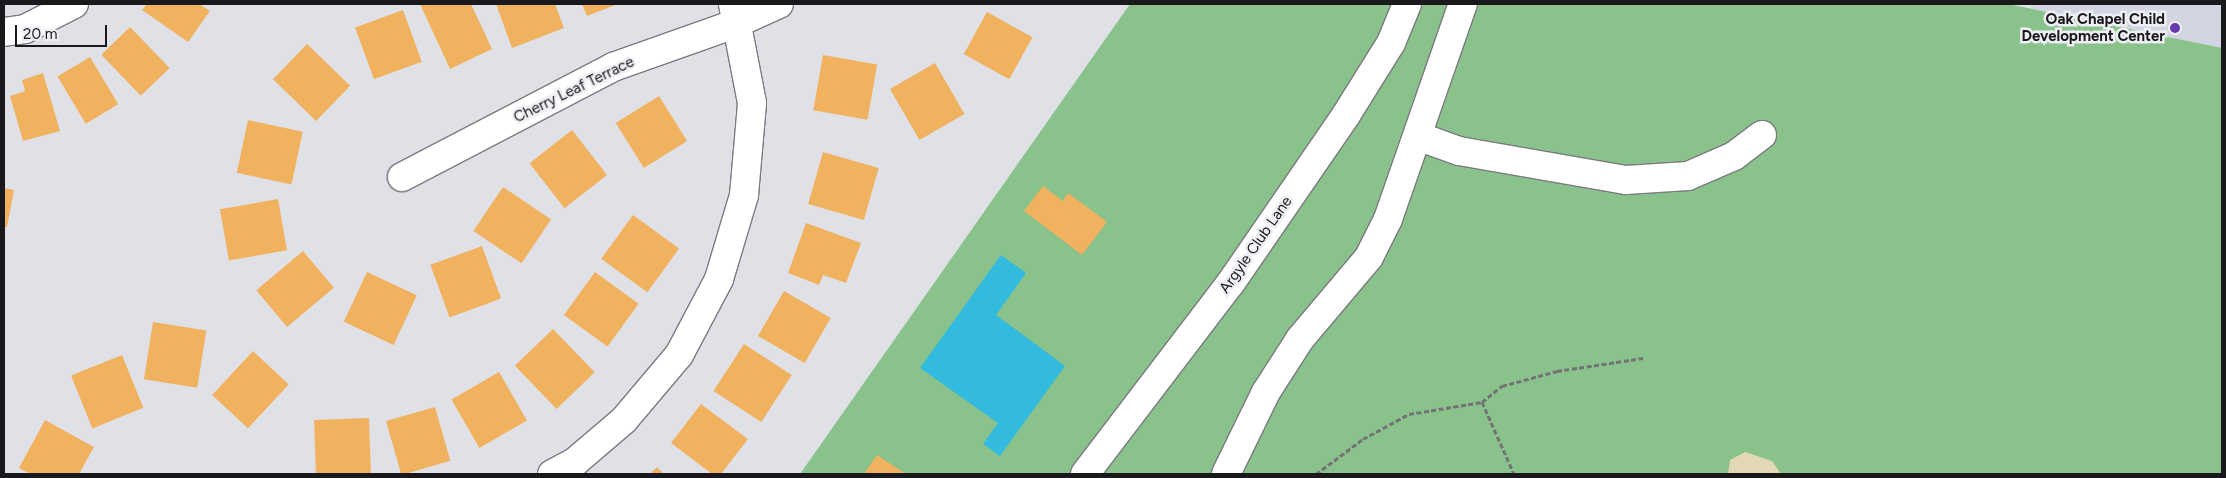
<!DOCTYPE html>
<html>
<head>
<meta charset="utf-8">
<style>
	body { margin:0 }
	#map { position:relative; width:2226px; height:478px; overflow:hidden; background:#e0e1e7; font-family:Figtree,sans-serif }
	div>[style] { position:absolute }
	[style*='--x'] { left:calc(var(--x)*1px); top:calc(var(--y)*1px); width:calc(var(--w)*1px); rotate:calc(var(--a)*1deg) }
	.built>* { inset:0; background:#d3d4e2 }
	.green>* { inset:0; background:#89c28a }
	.sand>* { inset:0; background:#e2d8b3 }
	.water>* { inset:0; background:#32badf }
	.building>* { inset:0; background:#f1b260; transform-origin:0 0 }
	.path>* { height:3px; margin-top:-1.5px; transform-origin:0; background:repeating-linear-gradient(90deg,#737377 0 5px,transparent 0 7.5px) }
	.roads { filter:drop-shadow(1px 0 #7a7a80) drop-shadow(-1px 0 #7a7a80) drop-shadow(0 1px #7a7a80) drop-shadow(0 -1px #7a7a80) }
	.minor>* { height:28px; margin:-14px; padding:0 14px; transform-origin:14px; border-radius:14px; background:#fff }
	.dots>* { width:14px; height:14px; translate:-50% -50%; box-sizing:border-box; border:2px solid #eeeef5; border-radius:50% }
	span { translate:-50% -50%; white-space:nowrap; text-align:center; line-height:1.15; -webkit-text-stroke:5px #eeeef5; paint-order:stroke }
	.poi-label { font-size:15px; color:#19191b; font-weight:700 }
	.right { translate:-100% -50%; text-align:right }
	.street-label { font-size:15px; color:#19191b }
	.frame { position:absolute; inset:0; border:5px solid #19191b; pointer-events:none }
	.scale { position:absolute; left:15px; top:25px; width:92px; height:22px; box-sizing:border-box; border:2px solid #19191b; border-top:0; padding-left:6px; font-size:15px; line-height:18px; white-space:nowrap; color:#19191b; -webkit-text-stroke:4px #eeeef5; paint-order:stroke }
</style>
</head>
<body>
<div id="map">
	<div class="built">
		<i style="clip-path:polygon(2033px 4px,2222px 4px,2222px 48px,2032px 9px)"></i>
	</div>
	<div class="green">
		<i style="clip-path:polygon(1130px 4px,2008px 4px,2222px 48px,2222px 474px,800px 474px)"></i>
	</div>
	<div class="sand">
		<i style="clip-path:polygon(1745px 452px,1772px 461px,1781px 474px,1728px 474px,1730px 460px)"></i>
	</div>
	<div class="water">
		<i style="clip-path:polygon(1001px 255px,1026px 273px,996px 315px,1065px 366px,1000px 456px,983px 444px,998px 423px,920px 368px)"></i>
	</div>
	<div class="building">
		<i style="clip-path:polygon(147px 4px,199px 4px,210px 11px,188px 42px,142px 10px)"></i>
		<i style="clip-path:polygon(420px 4px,471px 4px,492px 49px,450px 69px)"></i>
		<i style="clip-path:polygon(496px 4px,555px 4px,564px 28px,512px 48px)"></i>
		<i style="clip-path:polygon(582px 4px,618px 4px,587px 16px)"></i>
		<i style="left:403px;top:10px;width:55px;height:51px;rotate:70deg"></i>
		<i style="left:987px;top:12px;width:52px;height:48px;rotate:29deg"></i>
		<i style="left:130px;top:27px;width:57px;height:40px;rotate:46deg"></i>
		<i style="left:307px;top:44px;width:60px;height:49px;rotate:44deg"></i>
		<i style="left:823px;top:55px;width:55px;height:56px;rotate:10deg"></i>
		<i style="left:90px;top:57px;width:55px;height:38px;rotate:59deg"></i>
		<i style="left:935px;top:63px;width:59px;height:52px;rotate:60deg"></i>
		<i style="clip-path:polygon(43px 73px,60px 131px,23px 141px,10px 96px,25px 91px,22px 80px)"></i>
		<i style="left:659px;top:96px;width:53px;height:51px;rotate:58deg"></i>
		<i style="left:248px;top:120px;width:56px;height:54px;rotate:12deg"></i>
		<i style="left:572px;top:130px;width:57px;height:54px;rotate:52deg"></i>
		<i style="left:823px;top:152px;width:58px;height:54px;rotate:16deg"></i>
		<i style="clip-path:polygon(1043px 186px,1063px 201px,1068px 193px,1107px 222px,1082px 255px,1024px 211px)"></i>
		<i style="left:503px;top:187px;width:58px;height:53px;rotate:34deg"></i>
		<i style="clip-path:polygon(4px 188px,14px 190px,7px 227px,4px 227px)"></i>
		<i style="left:278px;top:199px;width:52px;height:59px;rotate:80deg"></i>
		<i style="left:633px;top:215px;width:57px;height:54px;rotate:36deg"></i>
		<i style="clip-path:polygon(806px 223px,861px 243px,846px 283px,823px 275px,819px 285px,788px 273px)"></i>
		<i style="left:482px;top:246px;width:56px;height:55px;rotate:70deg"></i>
		<i style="left:303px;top:251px;width:48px;height:61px;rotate:50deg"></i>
		<i style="left:367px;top:272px;width:55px;height:55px;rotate:25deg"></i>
		<i style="left:595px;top:272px;width:54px;height:53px;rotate:36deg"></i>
		<i style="left:784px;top:291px;width:54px;height:52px;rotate:30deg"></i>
		<i style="left:153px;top:322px;width:54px;height:58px;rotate:9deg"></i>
		<i style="left:553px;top:329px;width:60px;height:53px;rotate:46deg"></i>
		<i style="left:744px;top:344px;width:57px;height:56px;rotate:33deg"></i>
		<i style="left:253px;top:351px;width:49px;height:60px;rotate:43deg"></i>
		<i style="left:122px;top:355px;width:57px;height:55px;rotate:68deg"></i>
		<i style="left:499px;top:372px;width:56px;height:55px;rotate:60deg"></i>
		<i style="clip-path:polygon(701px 404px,748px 439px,721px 474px,712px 474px,671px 443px)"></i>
		<i style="left:435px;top:407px;width:56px;height:51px;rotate:74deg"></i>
		<i style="left:369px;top:418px;width:56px;height:55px;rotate:88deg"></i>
		<i style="clip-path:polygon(45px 420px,94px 447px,79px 474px,30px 474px,19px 468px)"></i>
		<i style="clip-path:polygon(877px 455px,906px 474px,864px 474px)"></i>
		<i style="clip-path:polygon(657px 467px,664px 474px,650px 474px)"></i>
	</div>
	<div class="path">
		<i style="--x:1482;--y:402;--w:26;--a:-39"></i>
		<i style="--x:1502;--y:386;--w:57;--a:-15.3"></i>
		<i style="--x:1557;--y:371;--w:87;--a:-8.6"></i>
		<i style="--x:1316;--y:474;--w:59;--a:-36.7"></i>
		<i style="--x:1363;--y:439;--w:52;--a:-28.5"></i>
		<i style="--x:1409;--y:414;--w:74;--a:-9.3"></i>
		<i style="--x:1482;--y:402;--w:79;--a:66"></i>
	</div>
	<div class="roads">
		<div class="minor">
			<i style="--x:4;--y:32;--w:21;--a:-8"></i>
			<i style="--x:25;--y:29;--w:55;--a:-27"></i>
			<i style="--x:1420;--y:137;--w:41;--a:19.7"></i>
			<i style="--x:1459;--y:151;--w:169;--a:9.9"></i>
			<i style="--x:1626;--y:180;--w:62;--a:-3.7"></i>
			<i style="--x:1688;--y:176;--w:50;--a:-23.5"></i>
			<i style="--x:1734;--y:156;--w:35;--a:-37"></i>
			<i style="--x:402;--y:177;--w:238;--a:-27.5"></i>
			<i style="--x:613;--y:67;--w:132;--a:-19.5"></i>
			<i style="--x:737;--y:23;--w:46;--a:-24.3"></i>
			<i style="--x:552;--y:474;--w:27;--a:-28"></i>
			<i style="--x:576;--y:461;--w:63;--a:-40.5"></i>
			<i style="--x:624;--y:420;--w:85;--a:-49.8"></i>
			<i style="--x:679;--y:355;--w:86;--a:-62.2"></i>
			<i style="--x:719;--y:279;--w:88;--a:-73.4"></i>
			<i style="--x:744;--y:195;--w:92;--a:-85"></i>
			<i style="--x:752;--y:103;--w:101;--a:-100.9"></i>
			<i style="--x:1085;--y:474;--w:239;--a:-52.7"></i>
			<i style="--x:1230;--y:284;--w:205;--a:-55.5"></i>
			<i style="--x:1346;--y:115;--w:85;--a:-58"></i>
			<i style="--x:1391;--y:43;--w:42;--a:-67.7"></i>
			<i style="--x:1226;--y:474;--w:91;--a:-64"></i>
			<i style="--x:1266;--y:392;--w:63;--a:-57.3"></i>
			<i style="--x:1300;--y:339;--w:107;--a:-49.9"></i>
			<i style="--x:1369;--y:257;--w:42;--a:-63.4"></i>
			<i style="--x:1388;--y:219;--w:228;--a:-70.8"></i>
		</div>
	</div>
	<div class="dots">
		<i style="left:2175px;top:28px;background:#6637af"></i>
	</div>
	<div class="poi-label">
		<span class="right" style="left:2165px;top:28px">Oak Chapel Child<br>Development Center</span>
	</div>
	<div class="street-label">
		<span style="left:574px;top:90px;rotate:-26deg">Cherry Leaf Terrace</span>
		<span style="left:1256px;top:245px;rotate:-55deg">Argyle Club Lane</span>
	</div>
	<div class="frame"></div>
	<div class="scale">20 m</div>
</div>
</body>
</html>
